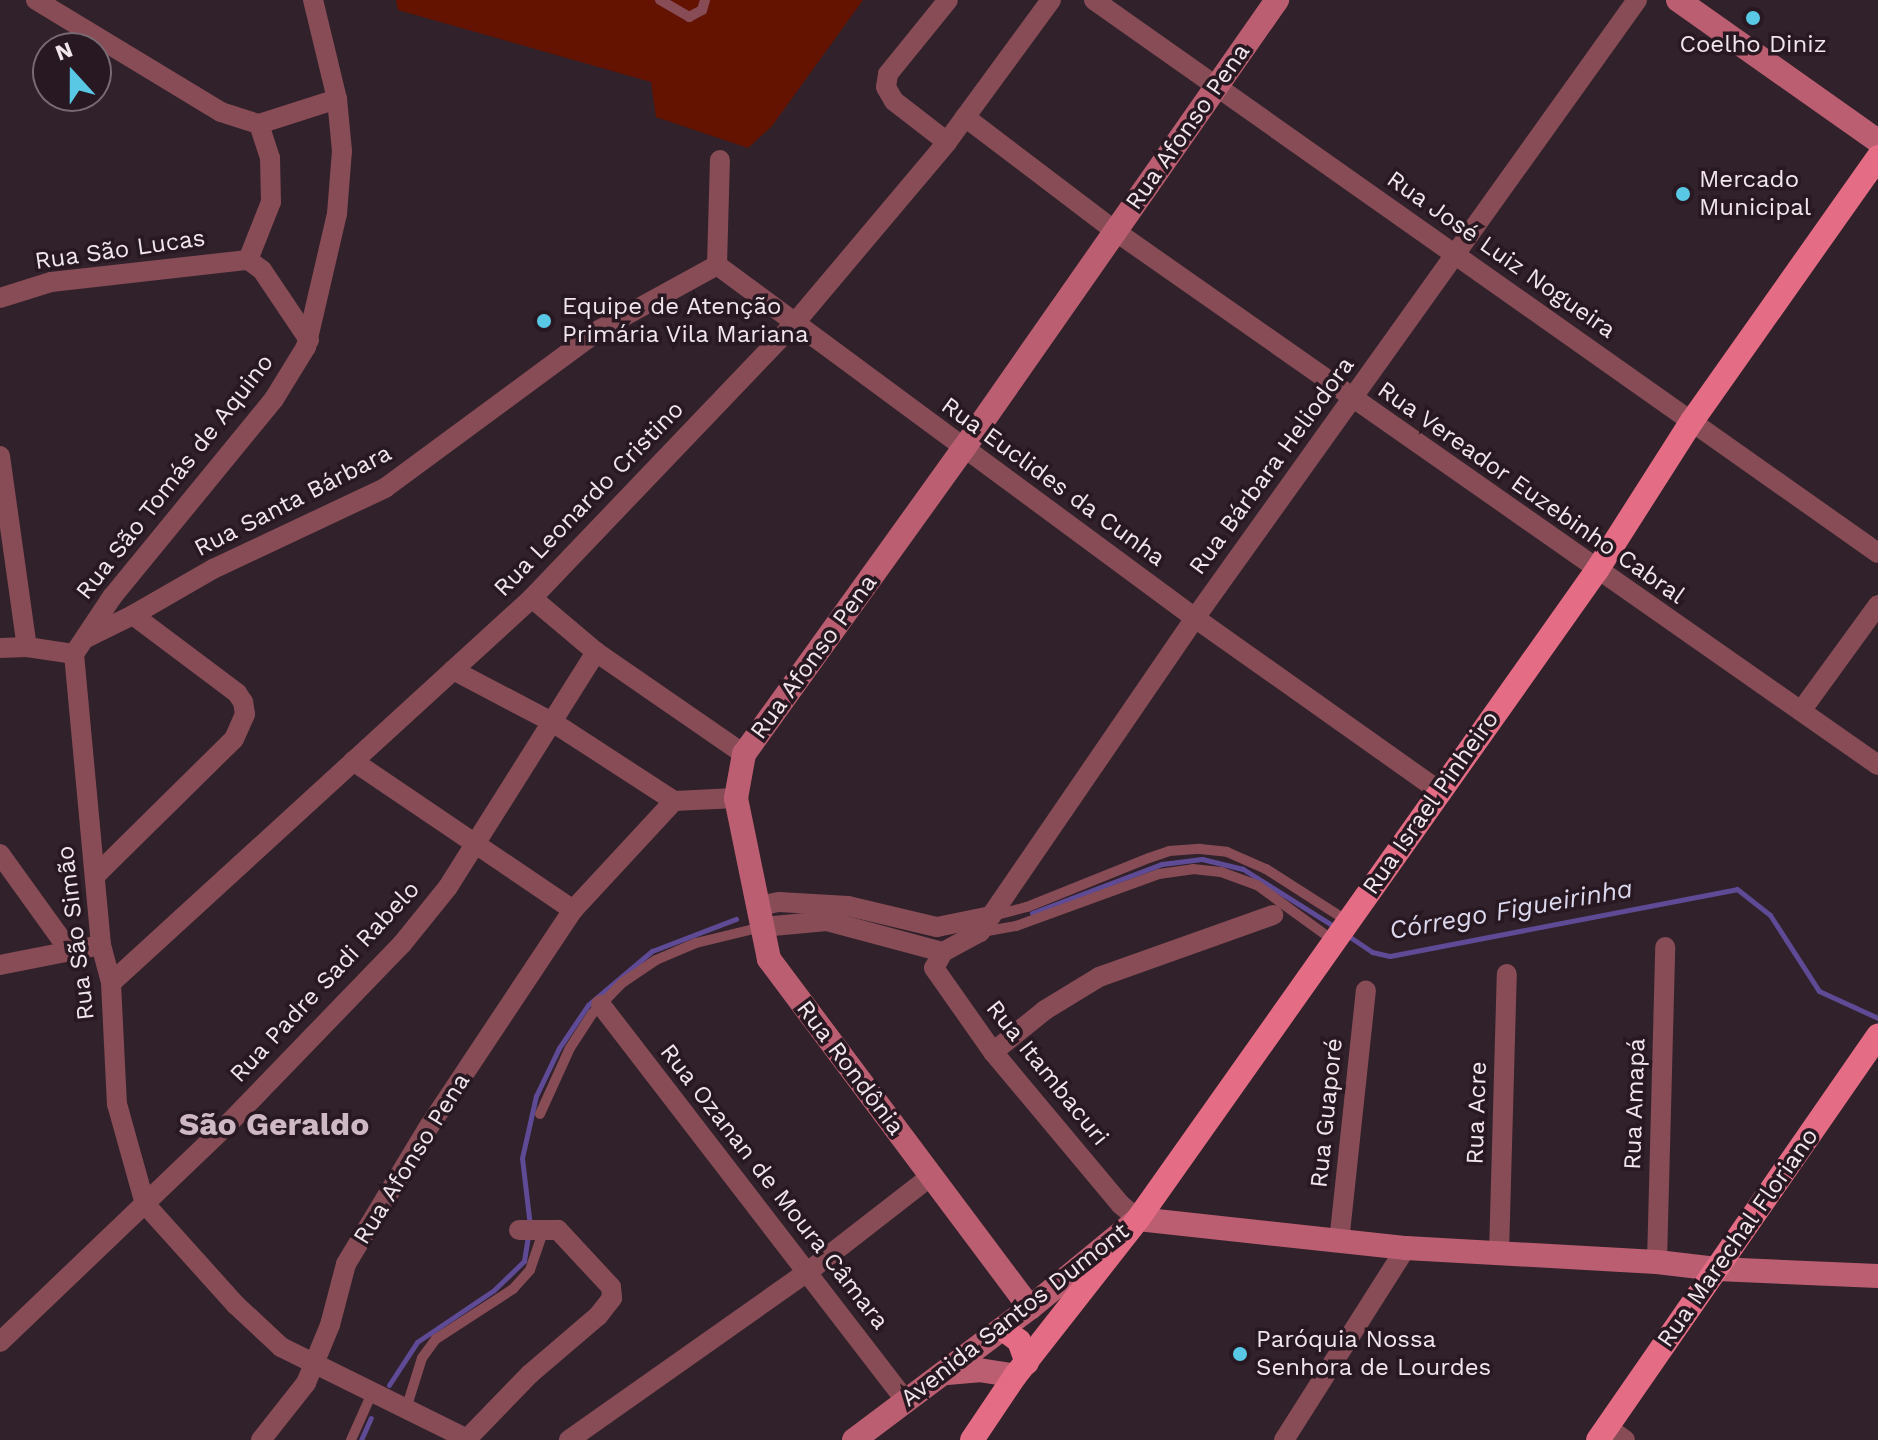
<!DOCTYPE html>
<html>
<head>
<meta charset="utf-8">
<style>
	body { margin:0 }
	#map { position:relative; width:1878px; height:1440px; overflow:hidden; background:#31212a; font-family:"Work Sans",sans-serif }
	div>[style] { position:absolute }
	[style*='--x'] { left:calc(var(--x)*1px); top:calc(var(--y)*1px); width:calc(var(--w)*1px); rotate:calc(var(--a)*1deg) }
	.green>* { inset:0; background:#631300 }
	.stream>* { height:5px; margin:-2.5px; padding:0 2.5px; transform-origin:2.5px; border-radius:2.5px; background:#5e4a95 }
	.lane>* { height:10px; margin:-5px; padding:0 5px; transform-origin:5px; border-radius:5px; background:#874c56 }
	.street>* { height:20px; margin:-10px; padding:0 10px; transform-origin:10px; border-radius:10px; background:#874c56 }
	.secondary>* { height:24px; margin:-12px; padding:0 12px; transform-origin:12px; border-radius:12px; background:#bc5e71 }
	.primary>* { height:24px; margin:-12px; padding:0 12px; transform-origin:12px; border-radius:12px; background:#e56c85 }
	.dots>* { width:22px; height:22px; translate:-50% -50%; box-sizing:border-box; border:4px solid #271821; border-radius:50% }
	span { translate:-50% -50%; white-space:nowrap; text-align:center; line-height:1.15; -webkit-text-stroke:7px #271821; paint-order:stroke }
	.poi-label { font-size:24px; color:#f1e6ec }
	.left { translate:0 -50%; text-align:left }
	.street-label { font-size:24px; color:#f1e6ec }
	.water-label { font-size:26px; color:#dcd8ee; font-style:italic }
	.district-label { font-size:32px; color:#ceb8c4; font-weight:700 }
	.north { position:absolute; left:32px; top:32px; width:80px; height:80px; box-sizing:border-box; background:#271821; border:2px solid #786a72; border-radius:50%; rotate:339deg; font-size:22px; font-weight:700; line-height:32px; text-align:center; color:#f1e6ec }
	.north::after { content:''; display:block; margin:auto; width:28px; height:36px; background:#59c8e5; clip-path:polygon(50% 0,100% 100%,50% 72%,0 100%) }
</style>
</head>
<body>
<div id="map">
	<div class="green">
		<i style="clip-path:polygon(396px 0,863px 0,772px 126px,748px 148px,656px 117px,651px 82px,398px 10px)"></i>
	</div>
	<div class="stream">
		<i style="--x:1032;--y:913;--w:139;--a:-20.7"></i>
		<i style="--x:1162;--y:864;--w:40;--a:-7.1"></i>
		<i style="--x:1202;--y:859;--w:42;--a:13.7"></i>
		<i style="--x:1243;--y:869;--w:109;--a:32.2"></i>
		<i style="--x:1347;--y:935;--w:30;--a:34"></i>
		<i style="--x:1372;--y:952;--w:18;--a:13"></i>
		<i style="--x:1390;--y:956;--w:353;--a:-10.9"></i>
		<i style="--x:1737;--y:889;--w:42;--a:38.2"></i>
		<i style="--x:1770;--y:915;--w:90;--a:57.2"></i>
		<i style="--x:1819;--y:991;--w:65;--a:24.6"></i>
		<i style="--x:530;--y:1226;--w:68;--a:-96.7"></i>
		<i style="--x:522;--y:1158;--w:64;--a:-77.3"></i>
		<i style="--x:536;--y:1096;--w:53;--a:-64.4"></i>
		<i style="--x:559;--y:1048;--w:52;--a:-56"></i>
		<i style="--x:588;--y:1005;--w:84;--a:-40.2"></i>
		<i style="--x:652;--y:951;--w:90;--a:-20.9"></i>
		<i style="--x:389;--y:1385;--w:51;--a:-56.9"></i>
		<i style="--x:417;--y:1342;--w:93;--a:-34"></i>
		<i style="--x:494;--y:1290;--w:42;--a:-44"></i>
		<i style="--x:524;--y:1261;--w:25;--a:-81"></i>
		<i style="--x:361;--y:1440;--w:24;--a:-66"></i>
	</div>
	<div class="lane">
		<i style="--x:660;--y:0;--w:34;--a:30"></i>
		<i style="--x:689;--y:17;--w:15;--a:-28"></i>
		<i style="--x:702;--y:10;--w:10;--a:-73"></i>
		<i style="--x:993;--y:916;--w:35;--a:-15"></i>
		<i style="--x:1027;--y:907;--w:131;--a:-21.9"></i>
		<i style="--x:1149;--y:858;--w:21;--a:-19"></i>
		<i style="--x:1169;--y:851;--w:31;--a:-4"></i>
		<i style="--x:1200;--y:849;--w:27;--a:6"></i>
		<i style="--x:1227;--y:852;--w:43;--a:23.6"></i>
		<i style="--x:1266;--y:869;--w:85;--a:32.6"></i>
		<i style="--x:982;--y:932;--w:35;--a:-10"></i>
		<i style="--x:1016;--y:926;--w:152;--a:-20"></i>
		<i style="--x:1159;--y:874;--w:34;--a:-8"></i>
		<i style="--x:1193;--y:869;--w:28;--a:6"></i>
		<i style="--x:1221;--y:872;--w:38;--a:20"></i>
		<i style="--x:1257;--y:885;--w:82;--a:36"></i>
		<i style="--x:540;--y:1114;--w:72;--a:-65.6"></i>
		<i style="--x:570;--y:1048;--w:40;--a:-57.1"></i>
		<i style="--x:592;--y:1014;--w:43;--a:-45.9"></i>
		<i style="--x:622;--y:983;--w:41;--a:-34.1"></i>
		<i style="--x:656;--y:960;--w:43;--a:-23"></i>
		<i style="--x:696;--y:943;--w:68;--a:-13.6"></i>
		<i style="--x:406;--y:1409;--w:53;--a:-72.6"></i>
		<i style="--x:422;--y:1358;--w:24;--a:-54"></i>
		<i style="--x:436;--y:1339;--w:92;--a:-33"></i>
		<i style="--x:513;--y:1289;--w:25;--a:-48"></i>
		<i style="--x:530;--y:1270;--w:43;--a:-71.1"></i>
		<i style="--x:351;--y:1440;--w:51;--a:-65.9"></i>
	</div>
	<div class="street">
		<i style="--x:36;--y:0;--w:216;--a:31.2"></i>
		<i style="--x:221;--y:112;--w:40;--a:18"></i>
		<i style="--x:1094;--y:0;--w:959;--a:35.2"></i>
		<i style="--x:965;--y:117;--w:188;--a:37.2"></i>
		<i style="--x:1115;--y:231;--w:931;--a:34.99"></i>
		<i style="--x:947;--y:142;--w:67;--a:-142.3"></i>
		<i style="--x:894;--y:101;--w:16;--a:-120"></i>
		<i style="--x:886;--y:87;--w:13;--a:-81"></i>
		<i style="--x:888;--y:74;--w:95;--a:-51"></i>
		<i style="--x:717;--y:265;--w:594;--a:36.45"></i>
		<i style="--x:1195;--y:618;--w:299;--a:35.3"></i>
		<i style="--x:717;--y:265;--w:105;--a:-88.4"></i>
		<i style="--x:0;--y:298;--w:53;--a:-17.4"></i>
		<i style="--x:51;--y:282;--w:198;--a:-6.4"></i>
		<i style="--x:309;--y:340;--w:84;--a:-123.9"></i>
		<i style="--x:262;--y:270;--w:17;--a:-144"></i>
		<i style="--x:248;--y:260;--w:62;--a:-68.4"></i>
		<i style="--x:271;--y:202;--w:44;--a:-91.3"></i>
		<i style="--x:270;--y:158;--w:36;--a:-108"></i>
		<i style="--x:259;--y:124;--w:82;--a:-17.8"></i>
		<i style="--x:0;--y:456;--w:193;--a:82"></i>
		<i style="--x:532;--y:598;--w:84;--a:40.2"></i>
		<i style="--x:596;--y:652;--w:180;--a:34.6"></i>
		<i style="--x:86;--y:638;--w:52;--a:-26.1"></i>
		<i style="--x:133;--y:615;--w:92;--a:-29.9"></i>
		<i style="--x:213;--y:569;--w:190;--a:-25.2"></i>
		<i style="--x:385;--y:488;--w:266;--a:-36.4"></i>
		<i style="--x:599;--y:330;--w:135;--a:-28.8"></i>
		<i style="--x:0;--y:648;--w:27;--a:-2"></i>
		<i style="--x:27;--y:647;--w:48;--a:8.5"></i>
		<i style="--x:74;--y:654;--w:292;--a:84.7"></i>
		<i style="--x:101;--y:945;--w:39;--a:75"></i>
		<i style="--x:111;--y:983;--w:121;--a:87.2"></i>
		<i style="--x:117;--y:1104;--w:104;--a:74.4"></i>
		<i style="--x:145;--y:1204;--w:136;--a:48"></i>
		<i style="--x:236;--y:1305;--w:62;--a:43"></i>
		<i style="--x:281;--y:1347;--w:210;--a:26.3"></i>
		<i style="--x:74;--y:654;--w:69;--a:-56.3"></i>
		<i style="--x:112;--y:597;--w:256;--a:-50.7"></i>
		<i style="--x:274;--y:399;--w:61;--a:-58.4"></i>
		<i style="--x:306;--y:347;--w:137;--a:-76.9"></i>
		<i style="--x:337;--y:214;--w:63;--a:-85.5"></i>
		<i style="--x:342;--y:151;--w:52;--a:-95.5"></i>
		<i style="--x:337;--y:99;--w:102;--a:-103.6"></i>
		<i style="--x:453;--y:670;--w:114;--a:27.7"></i>
		<i style="--x:554;--y:723;--w:143;--a:33"></i>
		<i style="--x:1801;--y:711;--w:131;--a:-54"></i>
		<i style="--x:353;--y:761;--w:266;--a:34.1"></i>
		<i style="--x:0;--y:854;--w:118;--a:54.3"></i>
		<i style="--x:95;--y:876;--w:195;--a:-44.6"></i>
		<i style="--x:234;--y:739;--w:27;--a:-66"></i>
		<i style="--x:245;--y:714;--w:12;--a:-99"></i>
		<i style="--x:243;--y:702;--w:11;--a:-124"></i>
		<i style="--x:237;--y:693;--w:130;--a:-143.1"></i>
		<i style="--x:758;--y:906;--w:21;--a:-11"></i>
		<i style="--x:779;--y:902;--w:69;--a:3.3"></i>
		<i style="--x:848;--y:906;--w:91;--a:13.3"></i>
		<i style="--x:937;--y:927;--w:55;--a:-11.5"></i>
		<i style="--x:762;--y:927;--w:65;--a:-5.3"></i>
		<i style="--x:827;--y:921;--w:120;--a:15"></i>
		<i style="--x:943;--y:952;--w:42;--a:-28.4"></i>
		<i style="--x:980;--y:932;--w:381;--a:-55.6"></i>
		<i style="--x:1195;--y:618;--w:760;--a:-54.43"></i>
		<i style="--x:943;--y:952;--w:18;--a:119"></i>
		<i style="--x:934;--y:968;--w:103;--a:54.9"></i>
		<i style="--x:993;--y:1052;--w:199;--a:50.1"></i>
		<i style="--x:1121;--y:1205;--w:22;--a:39"></i>
		<i style="--x:0;--y:965;--w:103;--a:-11.2"></i>
		<i style="--x:111;--y:983;--w:570;--a:-42.44"></i>
		<i style="--x:532;--y:598;--w:379;--a:-46.3"></i>
		<i style="--x:794;--y:324;--w:238;--a:-49.9"></i>
		<i style="--x:947;--y:142;--w:176;--a:-53.8"></i>
		<i style="--x:601;--y:1005;--w:500;--a:52.4"></i>
		<i style="--x:993;--y:1052;--w:67;--a:-38.9"></i>
		<i style="--x:1045;--y:1010;--w:63;--a:-31.4"></i>
		<i style="--x:1099;--y:977;--w:185;--a:-19.6"></i>
		<i style="--x:1339;--y:1242;--w:253;--a:-83.9"></i>
		<i style="--x:1499;--y:1253;--w:279;--a:-88.4"></i>
		<i style="--x:1657;--y:1262;--w:315;--a:-88.5"></i>
		<i style="--x:0;--y:1342;--w:318;--a:-43.7"></i>
		<i style="--x:230;--y:1122;--w:248;--a:-46"></i>
		<i style="--x:402;--y:944;--w:73;--a:-51.1"></i>
		<i style="--x:448;--y:887;--w:278;--a:-57.8"></i>
		<i style="--x:1607;--y:1427;--w:22;--a:36"></i>
		<i style="--x:467;--y:1439;--w:91;--a:-45.9"></i>
		<i style="--x:530;--y:1374;--w:89;--a:-40.5"></i>
		<i style="--x:598;--y:1316;--w:23;--a:-52"></i>
		<i style="--x:612;--y:1298;--w:11;--a:-95"></i>
		<i style="--x:611;--y:1287;--w:78;--a:-132.9"></i>
		<i style="--x:558;--y:1230;--w:39;--a:180"></i>
		<i style="--x:261;--y:1440;--w:73;--a:-51.7"></i>
		<i style="--x:306;--y:1383;--w:63;--a:-67.5"></i>
		<i style="--x:330;--y:1325;--w:63;--a:-75.3"></i>
		<i style="--x:346;--y:1264;--w:162;--a:-58.9"></i>
		<i style="--x:430;--y:1125;--w:258;--a:-56.4"></i>
		<i style="--x:573;--y:910;--w:149;--a:-47.2"></i>
		<i style="--x:674;--y:801;--w:62;--a:-2.8"></i>
		<i style="--x:569;--y:1440;--w:294;--a:-35.2"></i>
		<i style="--x:809;--y:1271;--w:155;--a:-37.9"></i>
		<i style="--x:1284;--y:1440;--w:227;--a:-57.6"></i>
	</div>
	<div class="secondary">
		<i style="--x:1678;--y:0;--w:245;--a:35.2"></i>
		<i style="--x:1030;--y:1308;--w:436;--a:-126.8"></i>
		<i style="--x:769;--y:959;--w:164;--a:-101.6"></i>
		<i style="--x:736;--y:798;--w:45;--a:-79.7"></i>
		<i style="--x:744;--y:754;--w:377;--a:-54.3"></i>
		<i style="--x:964;--y:448;--w:547;--a:-55.06"></i>
		<i style="--x:947;--y:1373;--w:32;--a:-5"></i>
		<i style="--x:979;--y:1370;--w:36;--a:9"></i>
		<i style="--x:854;--y:1440;--w:220;--a:-36.9"></i>
		<i style="--x:1030;--y:1308;--w:140;--a:-39.5"></i>
		<i style="--x:1138;--y:1219;--w:270;--a:6.2"></i>
		<i style="--x:1406;--y:1248;--w:251;--a:3.2"></i>
		<i style="--x:1657;--y:1262;--w:60;--a:6.7"></i>
		<i style="--x:1717;--y:1269;--w:161;--a:2.5"></i>
	</div>
	<div class="primary">
		<i style="--x:1003;--y:1329;--w:20;--a:37"></i>
		<i style="--x:1019;--y:1341;--w:23;--a:70"></i>
		<i style="--x:972;--y:1440;--w:77;--a:-56.1"></i>
		<i style="--x:1015;--y:1376;--w:199;--a:-51.9"></i>
		<i style="--x:1138;--y:1219;--w:795;--a:-54.73"></i>
		<i style="--x:1597;--y:570;--w:177;--a:-57.5"></i>
		<i style="--x:1692;--y:421;--w:323;--a:-54.8"></i>
		<i style="--x:1598;--y:1440;--w:492;--a:-55.3"></i>
	</div>
	<div class="dots">
		<i style="left:1753px;top:18px;background:#59c8e5"></i>
		<i style="left:1683px;top:194px;background:#59c8e5"></i>
		<i style="left:544px;top:321px;background:#59c8e5"></i>
		<i style="left:1240px;top:1354px;background:#59c8e5"></i>
	</div>
	<div class="poi-label">
		<span style="left:1753px;top:45px">Coelho Diniz</span>
		<span class="left" style="left:1699px;top:194px">Mercado<br>Municipal</span>
		<span class="left" style="left:562px;top:321px">Equipe de Atenção<br>Primária Vila Mariana</span>
		<span class="left" style="left:1256px;top:1354px">Paróquia Nossa<br>Senhora de Lourdes</span>
	</div>
	<div class="street-label">
		<span style="left:1188px;top:127px;rotate:-55deg">Rua Afonso Pena</span>
		<span style="left:120px;top:250px;rotate:-8deg">Rua São Lucas</span>
		<span style="left:1501px;top:255px;rotate:35deg">Rua José Luiz Nogueira</span>
		<span style="left:1272px;top:466px;rotate:-54deg">Rua Bárbara Heliodora</span>
		<span style="left:175px;top:477px;rotate:-52deg">Rua São Tomás de Aquino</span>
		<span style="left:1053px;top:482px;rotate:36deg">Rua Euclides da Cunha</span>
		<span style="left:1531px;top:493px;rotate:35deg">Rua Vereador Euzebinho Cabral</span>
		<span style="left:589px;top:499px;rotate:-46deg">Rua Leonardo Cristino</span>
		<span style="left:293px;top:501px;rotate:-27deg">Rua Santa Bárbara</span>
		<span style="left:814px;top:657px;rotate:-54deg">Rua Afonso Pena</span>
		<span style="left:1431px;top:803px;rotate:-55deg">Rua Israel Pinheiro</span>
		<span style="left:76px;top:933px;rotate:-97deg">Rua São Simão</span>
		<span style="left:325px;top:982px;rotate:-47deg">Rua Padre Sadi Rabelo</span>
		<span style="left:850px;top:1068px;rotate:53deg">Rua Rondônia</span>
		<span style="left:1047px;top:1073px;rotate:51deg">Rua Itambacuri</span>
		<span style="left:1635px;top:1104px;rotate:-88deg">Rua Amapá</span>
		<span style="left:1327px;top:1113px;rotate:-84deg">Rua Guaporé</span>
		<span style="left:1477px;top:1113px;rotate:-88deg">Rua Acre</span>
		<span style="left:412px;top:1159px;rotate:-58deg">Rua Afonso Pena</span>
		<span style="left:774px;top:1187px;rotate:52deg">Rua Ozanan de Moura Câmara</span>
		<span style="left:1738px;top:1238px;rotate:-55deg">Rua Marechal Floriano</span>
		<span style="left:1015px;top:1315px;rotate:-38deg">Avenida Santos Dumont</span>
	</div>
	<div class="water-label">
		<span style="left:1511px;top:910px;rotate:-10deg">Córrego Figueirinha</span>
	</div>
	<div class="district-label">
		<span style="left:274px;top:1124px">São Geraldo</span>
	</div>
	<div class="north">N</div>
</div>
</body>
</html>
